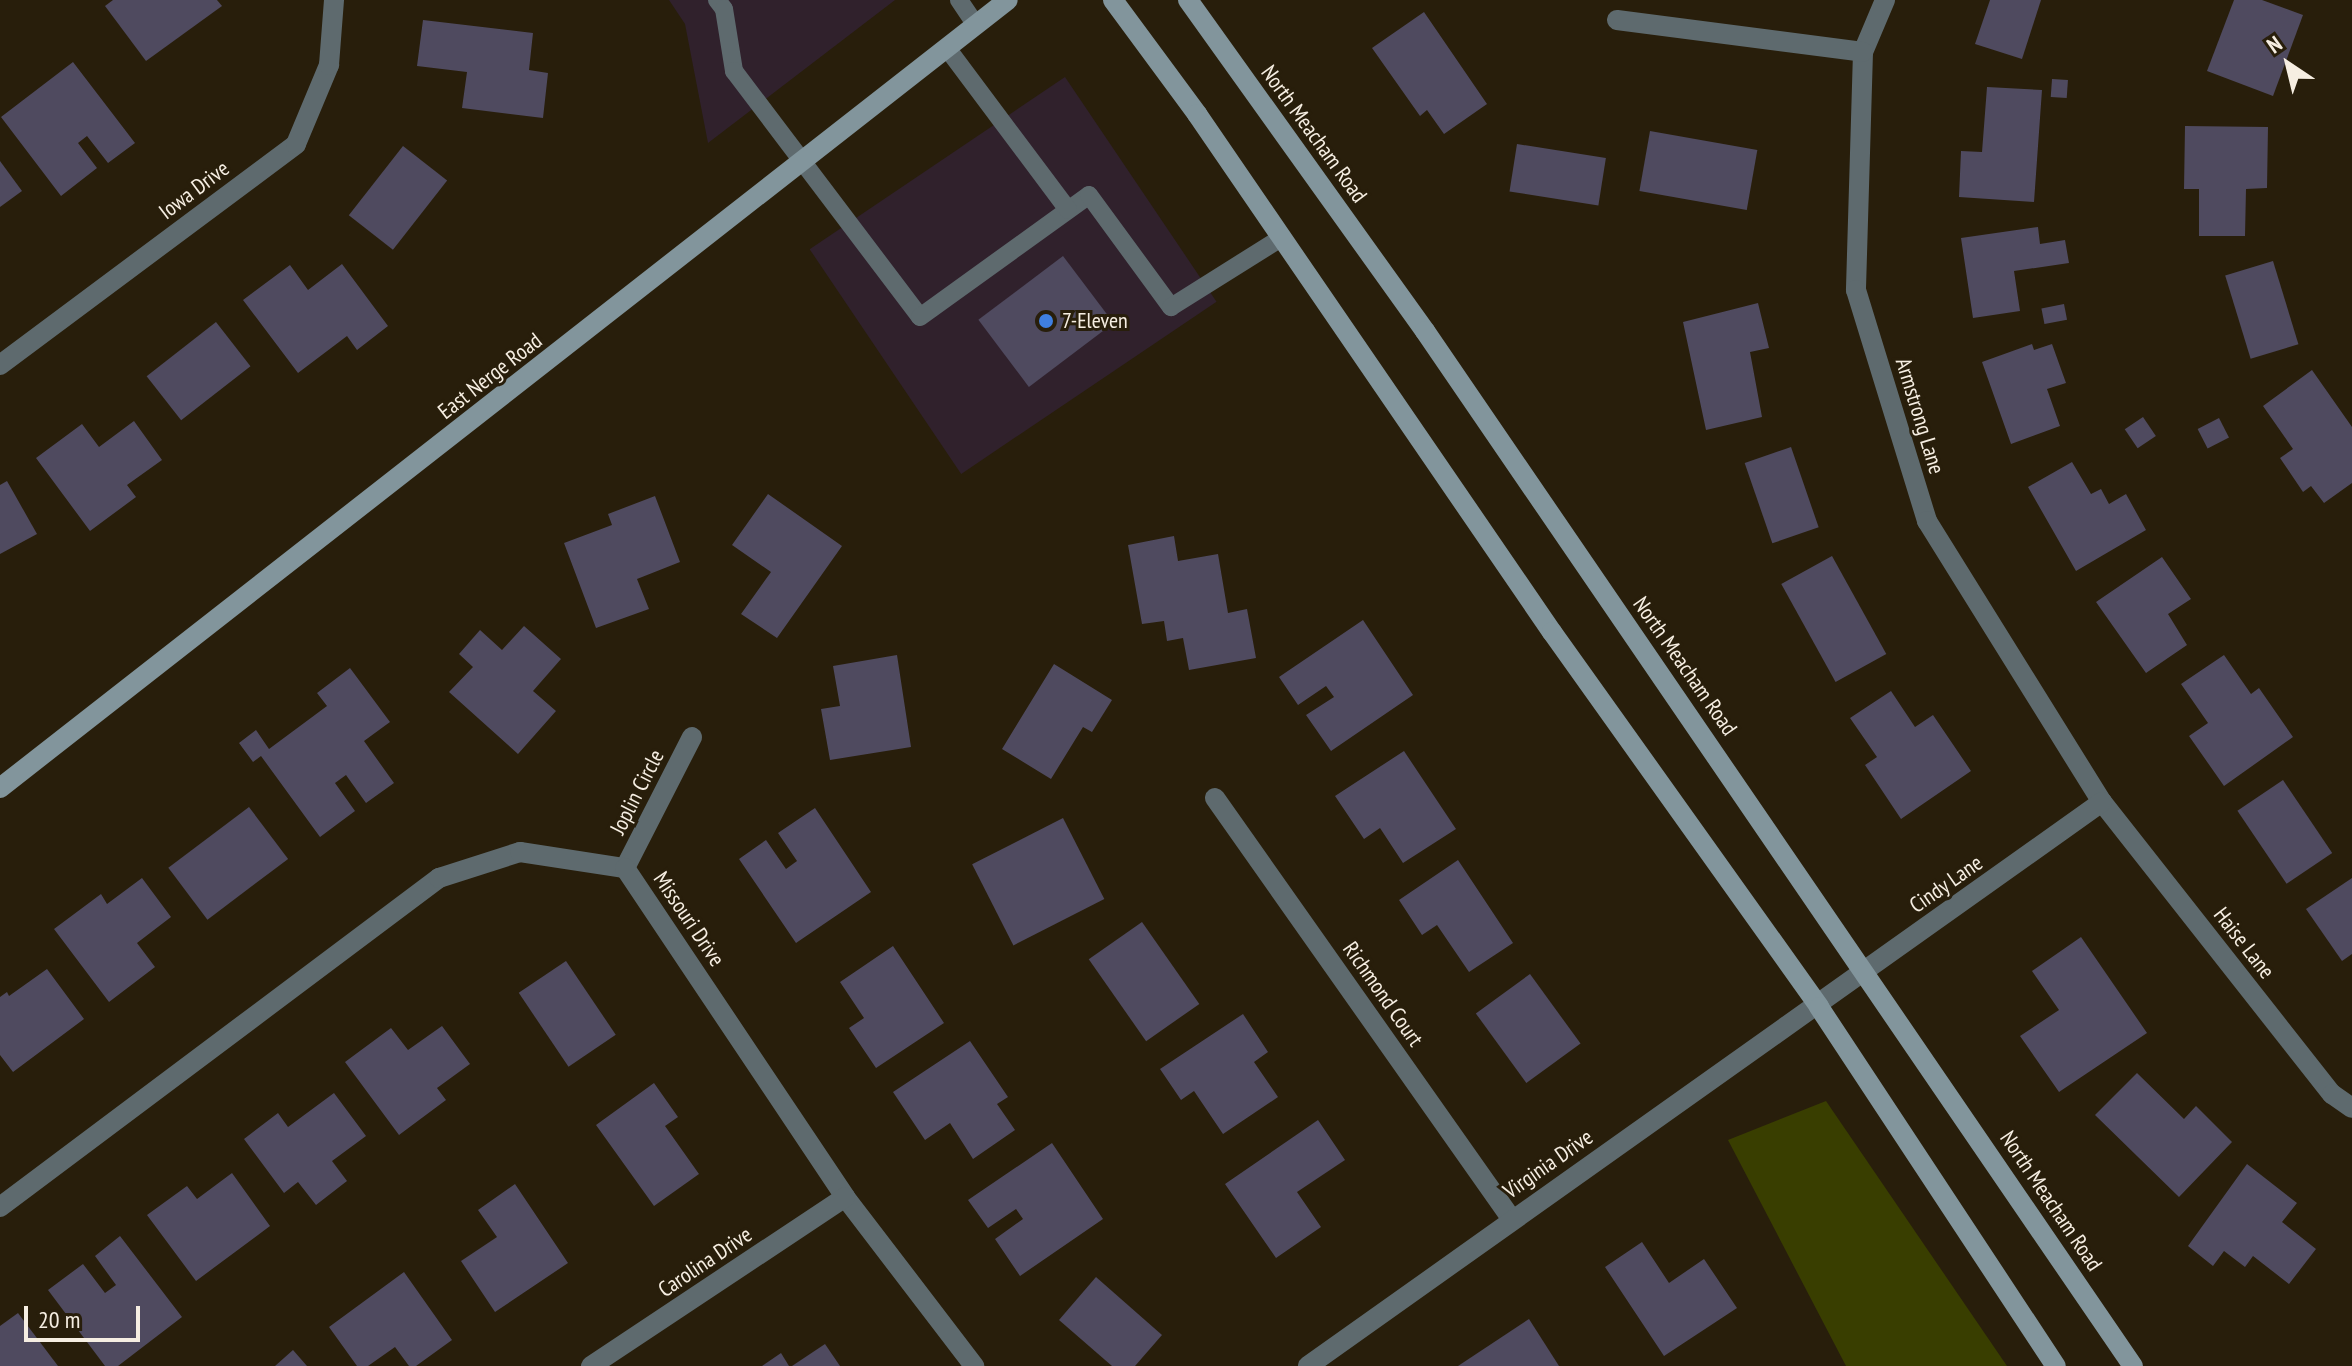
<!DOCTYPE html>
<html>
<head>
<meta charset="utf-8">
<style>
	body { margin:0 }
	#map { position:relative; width:2352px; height:1366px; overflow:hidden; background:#281e0b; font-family:"PT Sans Narrow",sans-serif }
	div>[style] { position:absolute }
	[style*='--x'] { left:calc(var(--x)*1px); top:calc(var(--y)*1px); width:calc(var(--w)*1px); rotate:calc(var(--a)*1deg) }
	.commercial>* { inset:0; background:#30212c; transform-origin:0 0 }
	.green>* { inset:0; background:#393e00 }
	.building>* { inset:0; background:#4f4a5f; transform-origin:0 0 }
	.lane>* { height:18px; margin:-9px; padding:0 9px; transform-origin:9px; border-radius:9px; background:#5e6a6e }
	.street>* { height:20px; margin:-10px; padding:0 10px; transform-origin:10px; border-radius:10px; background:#5e6a6e }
	.secondary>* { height:20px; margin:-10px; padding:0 10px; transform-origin:10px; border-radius:10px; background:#82959c }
	.dots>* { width:22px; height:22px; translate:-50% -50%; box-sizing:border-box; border:4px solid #281e0b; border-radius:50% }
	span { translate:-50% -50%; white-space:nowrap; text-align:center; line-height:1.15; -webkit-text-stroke:6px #281e0b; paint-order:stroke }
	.street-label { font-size:22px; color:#f6eee2 }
	.poi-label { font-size:22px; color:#f6eee2 }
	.left { translate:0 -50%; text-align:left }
	.north { position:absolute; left:2248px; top:24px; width:80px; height:80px; -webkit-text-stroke:6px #281e0b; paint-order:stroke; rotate:325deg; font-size:22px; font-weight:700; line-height:32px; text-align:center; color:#f6eee2 }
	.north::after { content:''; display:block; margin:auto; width:28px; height:36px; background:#f6eee2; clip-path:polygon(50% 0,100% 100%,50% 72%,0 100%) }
	.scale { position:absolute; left:24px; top:1306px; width:116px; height:36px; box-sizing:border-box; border:4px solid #f6eee2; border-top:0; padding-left:10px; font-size:24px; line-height:28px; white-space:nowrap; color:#f6eee2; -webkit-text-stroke:6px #281e0b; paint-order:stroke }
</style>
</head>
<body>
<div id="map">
	<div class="commercial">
		<i style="clip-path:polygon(669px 0,895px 0,708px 143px,685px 24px)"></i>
		<i style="left:1065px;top:77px;width:271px;height:308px;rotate:56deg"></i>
	</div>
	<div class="green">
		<i style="clip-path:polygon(1826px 1101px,2007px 1366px,1846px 1366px,1728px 1140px)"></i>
	</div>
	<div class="building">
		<i style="clip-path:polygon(113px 0,217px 0,222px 6px,146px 61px,105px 6px)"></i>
		<i style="clip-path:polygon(1990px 0,2041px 0,2022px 59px,1975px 44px)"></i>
		<i style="clip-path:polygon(2234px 0,2262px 0,2303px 15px,2273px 96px,2207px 71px)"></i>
		<i style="clip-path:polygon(1424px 12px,1487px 104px,1444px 134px,1427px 110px,1420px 116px,1372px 48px)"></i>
		<i style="clip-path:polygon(423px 20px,533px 33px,529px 70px,548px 73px,543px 118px,462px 108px,467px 72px,417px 66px)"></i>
		<i style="clip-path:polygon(73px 62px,135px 143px,108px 163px,87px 136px,78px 143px,97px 168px,61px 196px,1px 117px)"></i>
		<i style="left:2052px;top:79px;width:16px;height:18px;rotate:4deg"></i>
		<i style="clip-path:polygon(1987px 87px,2042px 90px,2034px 202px,1959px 197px,1961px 151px,1982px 152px)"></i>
		<i style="clip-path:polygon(2185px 126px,2268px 127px,2267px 188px,2246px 189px,2245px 236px,2199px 236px,2199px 189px,2184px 189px)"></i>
		<i style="left:1650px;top:131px;width:109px;height:61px;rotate:10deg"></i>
		<i style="left:1517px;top:144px;width:90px;height:48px;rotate:9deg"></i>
		<i style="left:403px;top:146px;width:56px;height:88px;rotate:38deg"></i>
		<i style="clip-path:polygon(0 161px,22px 191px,0 207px)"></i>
		<i style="clip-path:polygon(2038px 227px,2040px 244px,2065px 240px,2069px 263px,2014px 271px,2020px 311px,1973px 318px,1961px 238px)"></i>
		<i style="left:1063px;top:256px;width:84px;height:106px;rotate:53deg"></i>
		<i style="left:2273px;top:261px;width:87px;height:50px;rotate:73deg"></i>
		<i style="clip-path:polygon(342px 264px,388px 326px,357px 350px,347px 336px,298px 373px,243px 300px,290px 265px,308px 290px)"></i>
		<i style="clip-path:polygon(1758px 303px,1769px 348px,1750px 352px,1762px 417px,1706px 430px,1683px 322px)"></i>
		<i style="left:2064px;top:304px;width:16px;height:23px;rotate:79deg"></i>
		<i style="left:216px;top:322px;width:56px;height:88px;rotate:52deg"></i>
		<i style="clip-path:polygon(2032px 344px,2034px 350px,2052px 344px,2066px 383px,2047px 389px,2060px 426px,2011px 444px,1982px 362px)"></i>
		<i style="clip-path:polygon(2312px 370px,2352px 427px,2352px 483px,2324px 503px,2311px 486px,2303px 492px,2280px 458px,2293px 449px,2263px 406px)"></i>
		<i style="left:2143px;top:417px;width:23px;height:22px;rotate:56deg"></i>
		<i style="left:2219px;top:418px;width:22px;height:24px;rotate:63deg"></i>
		<i style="clip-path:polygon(134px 421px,162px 460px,127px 485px,136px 497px,90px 531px,36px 458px,82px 424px,99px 447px)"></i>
		<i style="left:1791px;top:447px;width:85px;height:49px;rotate:71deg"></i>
		<i style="clip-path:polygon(2072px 462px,2091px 494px,2101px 489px,2109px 504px,2126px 494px,2146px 530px,2076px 571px,2028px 487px)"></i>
		<i style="clip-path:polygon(7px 481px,37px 534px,0 554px,0 485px)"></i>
		<i style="clip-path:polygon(768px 494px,842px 546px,777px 638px,741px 614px,771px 572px,732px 545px)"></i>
		<i style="clip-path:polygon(655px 496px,680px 562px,637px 579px,649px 609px,596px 628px,564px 543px,612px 525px,608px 514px)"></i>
		<i style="clip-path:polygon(1174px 536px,1178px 561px,1218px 554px,1228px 613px,1247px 609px,1256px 658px,1189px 670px,1183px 638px,1167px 641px,1164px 621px,1142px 624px,1128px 545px)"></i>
		<i style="left:1832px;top:556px;width:112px;height:58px;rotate:61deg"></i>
		<i style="clip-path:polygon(2162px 557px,2191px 599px,2168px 614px,2187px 645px,2146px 673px,2096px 602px)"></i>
		<i style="clip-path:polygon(1363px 620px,1413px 695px,1331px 751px,1306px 715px,1334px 697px,1326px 686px,1298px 705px,1279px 677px)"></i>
		<i style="clip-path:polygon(524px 626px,561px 659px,533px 691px,556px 711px,518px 754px,449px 692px,473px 667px,459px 654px,480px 630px,502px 650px)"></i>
		<i style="clip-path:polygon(897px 655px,911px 747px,830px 760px,821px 709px,840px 706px,833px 666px)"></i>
		<i style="clip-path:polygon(2224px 655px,2251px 694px,2259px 688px,2293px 737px,2224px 786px,2189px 736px,2208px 723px,2181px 684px)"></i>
		<i style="clip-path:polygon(1054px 664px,1112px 700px,1092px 732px,1083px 727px,1051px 779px,1002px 749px)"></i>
		<i style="clip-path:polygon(350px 668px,390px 722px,364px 741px,394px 783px,366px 803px,346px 775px,335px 783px,355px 811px,320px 837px,261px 756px,253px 762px,239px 743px,256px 730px,269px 749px,327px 706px,317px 693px)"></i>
		<i style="clip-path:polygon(1891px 691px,1915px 727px,1933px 715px,1971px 771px,1901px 819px,1865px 765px,1877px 757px,1850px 718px)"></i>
		<i style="clip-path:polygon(1404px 751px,1456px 829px,1403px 863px,1380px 828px,1364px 839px,1335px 796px)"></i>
		<i style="left:2283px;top:780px;width:88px;height:55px;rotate:56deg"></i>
		<i style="left:249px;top:807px;width:65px;height:101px;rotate:53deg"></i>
		<i style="clip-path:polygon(815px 808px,871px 892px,796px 943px,739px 859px,766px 840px,786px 869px,797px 861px,778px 833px)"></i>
		<i style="left:1063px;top:818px;width:91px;height:102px;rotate:63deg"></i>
		<i style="clip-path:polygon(1458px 860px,1513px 943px,1469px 972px,1437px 925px,1422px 935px,1399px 900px)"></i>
		<i style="clip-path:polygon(142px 878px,171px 917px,137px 943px,155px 967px,109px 1002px,54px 929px,101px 894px,107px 904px)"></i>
		<i style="clip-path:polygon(2352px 878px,2352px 954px,2342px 961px,2306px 909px)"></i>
		<i style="left:1142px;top:922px;width:100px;height:65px;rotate:55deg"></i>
		<i style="clip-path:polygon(2081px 937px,2147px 1033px,2059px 1092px,2020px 1036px,2059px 1010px,2032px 971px)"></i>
		<i style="clip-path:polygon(893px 946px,944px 1023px,876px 1068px,849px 1028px,864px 1018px,840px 982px)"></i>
		<i style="left:566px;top:961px;width:89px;height:57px;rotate:56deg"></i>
		<i style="clip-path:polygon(47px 969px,84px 1019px,13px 1072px,0 1055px,0 997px,7px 992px,9px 996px)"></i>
		<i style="left:1530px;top:974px;width:86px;height:67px;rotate:54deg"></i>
		<i style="clip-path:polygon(1243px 1014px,1268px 1052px,1254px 1062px,1278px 1097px,1223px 1134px,1194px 1091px,1181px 1100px,1160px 1069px)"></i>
		<i style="clip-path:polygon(442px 1026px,470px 1064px,437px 1088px,446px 1100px,399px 1135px,345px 1062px,391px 1028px,408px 1050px)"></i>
		<i style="clip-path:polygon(970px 1041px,1008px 1097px,997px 1104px,1015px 1130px,973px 1159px,950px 1123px,925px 1140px,893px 1092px)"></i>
		<i style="clip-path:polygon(2137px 1073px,2184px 1119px,2196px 1106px,2232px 1142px,2179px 1197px,2095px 1115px)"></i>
		<i style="clip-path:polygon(654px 1083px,678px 1117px,665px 1126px,699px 1174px,654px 1206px,596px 1125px)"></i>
		<i style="clip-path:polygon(334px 1093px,366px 1136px,332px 1161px,347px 1181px,316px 1205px,298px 1182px,284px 1193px,244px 1139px,278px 1113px,288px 1127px)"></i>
		<i style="clip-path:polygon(1318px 1120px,1345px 1160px,1297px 1192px,1321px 1227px,1276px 1258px,1225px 1184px)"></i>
		<i style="clip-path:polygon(1052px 1143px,1103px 1219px,1020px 1276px,995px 1239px,1023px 1219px,1016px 1209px,988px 1228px,968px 1200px)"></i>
		<i style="clip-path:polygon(2247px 1164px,2297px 1203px,2282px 1222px,2316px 1249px,2289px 1284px,2253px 1256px,2245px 1267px,2224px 1251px,2213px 1266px,2188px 1246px)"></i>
		<i style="clip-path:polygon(232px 1173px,270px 1226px,196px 1281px,147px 1215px,187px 1186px,197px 1199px)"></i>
		<i style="clip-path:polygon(515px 1184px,568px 1263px,495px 1312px,461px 1261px,497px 1237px,478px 1210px)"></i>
		<i style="clip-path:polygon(120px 1236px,182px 1317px,118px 1366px,105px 1366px,48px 1290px,83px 1264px,105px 1293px,116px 1285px,95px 1256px)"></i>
		<i style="clip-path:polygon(1642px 1242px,1669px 1283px,1704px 1259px,1737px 1308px,1664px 1356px,1605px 1267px)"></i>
		<i style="clip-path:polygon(404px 1272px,452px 1340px,416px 1366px,409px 1366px,395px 1347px,368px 1366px,357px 1366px,329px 1327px)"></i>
		<i style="clip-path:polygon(1096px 1277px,1162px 1335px,1135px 1366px,1112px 1366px,1059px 1320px)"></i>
		<i style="clip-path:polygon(18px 1313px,58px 1366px,0 1366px,0 1326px)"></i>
		<i style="clip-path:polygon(1529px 1319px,1559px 1366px,1458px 1366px)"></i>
		<i style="clip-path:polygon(825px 1344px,840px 1366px,792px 1366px)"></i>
		<i style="clip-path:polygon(293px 1350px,307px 1366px,275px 1366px)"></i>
		<i style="clip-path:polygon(781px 1353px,789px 1366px,762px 1366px)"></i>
	</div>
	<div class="lane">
		<i style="--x:717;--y:0;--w:11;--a:52"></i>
		<i style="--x:724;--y:9;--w:63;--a:80.8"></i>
		<i style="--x:734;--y:71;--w:308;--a:52.9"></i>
		<i style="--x:920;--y:317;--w:208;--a:-35.8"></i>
		<i style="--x:1089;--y:195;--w:139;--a:53.8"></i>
		<i style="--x:1171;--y:307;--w:130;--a:-32.1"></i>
		<i style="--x:959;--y:0;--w:30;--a:56"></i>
		<i style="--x:947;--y:48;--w:202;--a:53.2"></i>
	</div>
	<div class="street">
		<i style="--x:1885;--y:0;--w:56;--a:112.9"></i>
		<i style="--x:1863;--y:52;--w:238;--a:91.7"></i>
		<i style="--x:1856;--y:290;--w:242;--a:72.9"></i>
		<i style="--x:1927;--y:521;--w:331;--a:58.1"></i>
		<i style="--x:2102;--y:802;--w:372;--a:51.8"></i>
		<i style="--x:2332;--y:1094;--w:24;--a:35"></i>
		<i style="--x:1617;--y:20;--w:248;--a:7.4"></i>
		<i style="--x:0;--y:365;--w:369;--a:-36.7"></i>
		<i style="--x:296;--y:144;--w:86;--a:-67.3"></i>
		<i style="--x:329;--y:65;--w:65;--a:-85.6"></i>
		<i style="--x:1215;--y:798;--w:514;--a:54.83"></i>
		<i style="--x:625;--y:868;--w:147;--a:-62.9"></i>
		<i style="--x:0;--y:1207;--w:549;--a:-36.85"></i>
		<i style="--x:439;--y:878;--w:85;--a:-17.8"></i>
		<i style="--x:520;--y:852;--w:106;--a:8.7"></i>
		<i style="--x:625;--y:868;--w:396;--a:56.2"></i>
		<i style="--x:845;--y:1197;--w:213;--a:52.6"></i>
		<i style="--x:591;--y:1366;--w:305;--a:-33.6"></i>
		<i style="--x:1308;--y:1366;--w:974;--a:-35.39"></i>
	</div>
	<div class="secondary">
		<i style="--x:1113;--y:0;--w:142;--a:53.6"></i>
		<i style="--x:1197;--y:114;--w:628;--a:55.58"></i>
		<i style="--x:1552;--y:632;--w:460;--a:54.5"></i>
		<i style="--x:1819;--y:1007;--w:430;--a:56.6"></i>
		<i style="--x:1188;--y:0;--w:407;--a:54.4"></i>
		<i style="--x:1425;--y:331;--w:1254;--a:55.63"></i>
		<i style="--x:0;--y:788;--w:1279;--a:-38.02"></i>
	</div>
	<div class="dots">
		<i style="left:1046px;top:321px;background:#3f7fe0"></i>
	</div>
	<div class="street-label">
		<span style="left:1314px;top:134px;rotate:54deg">North Meacham Road</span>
		<span style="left:194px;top:190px;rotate:-37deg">Iowa Drive</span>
		<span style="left:490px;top:376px;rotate:-38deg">East Nerge Road</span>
		<span style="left:1920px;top:416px;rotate:73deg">Armstrong Lane</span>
		<span style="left:1685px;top:666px;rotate:55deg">North Meacham Road</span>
		<span style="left:637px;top:792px;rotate:-63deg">Joplin Circle</span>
		<span style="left:1946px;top:884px;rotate:-35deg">Cindy Lane</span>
		<span style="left:689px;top:919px;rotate:56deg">Missouri Drive</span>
		<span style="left:2244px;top:943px;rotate:52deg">Haise Lane</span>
		<span style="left:1383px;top:994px;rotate:55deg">Richmond Court</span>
		<span style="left:1548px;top:1164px;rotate:-35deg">Virginia Drive</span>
		<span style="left:2051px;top:1201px;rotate:56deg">North Meacham Road</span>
		<span style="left:705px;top:1262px;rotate:-34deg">Carolina Drive</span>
	</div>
	<div class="poi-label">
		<span class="left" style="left:1062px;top:321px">7-Eleven</span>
	</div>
	<div class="north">N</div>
	<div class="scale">20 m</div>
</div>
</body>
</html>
